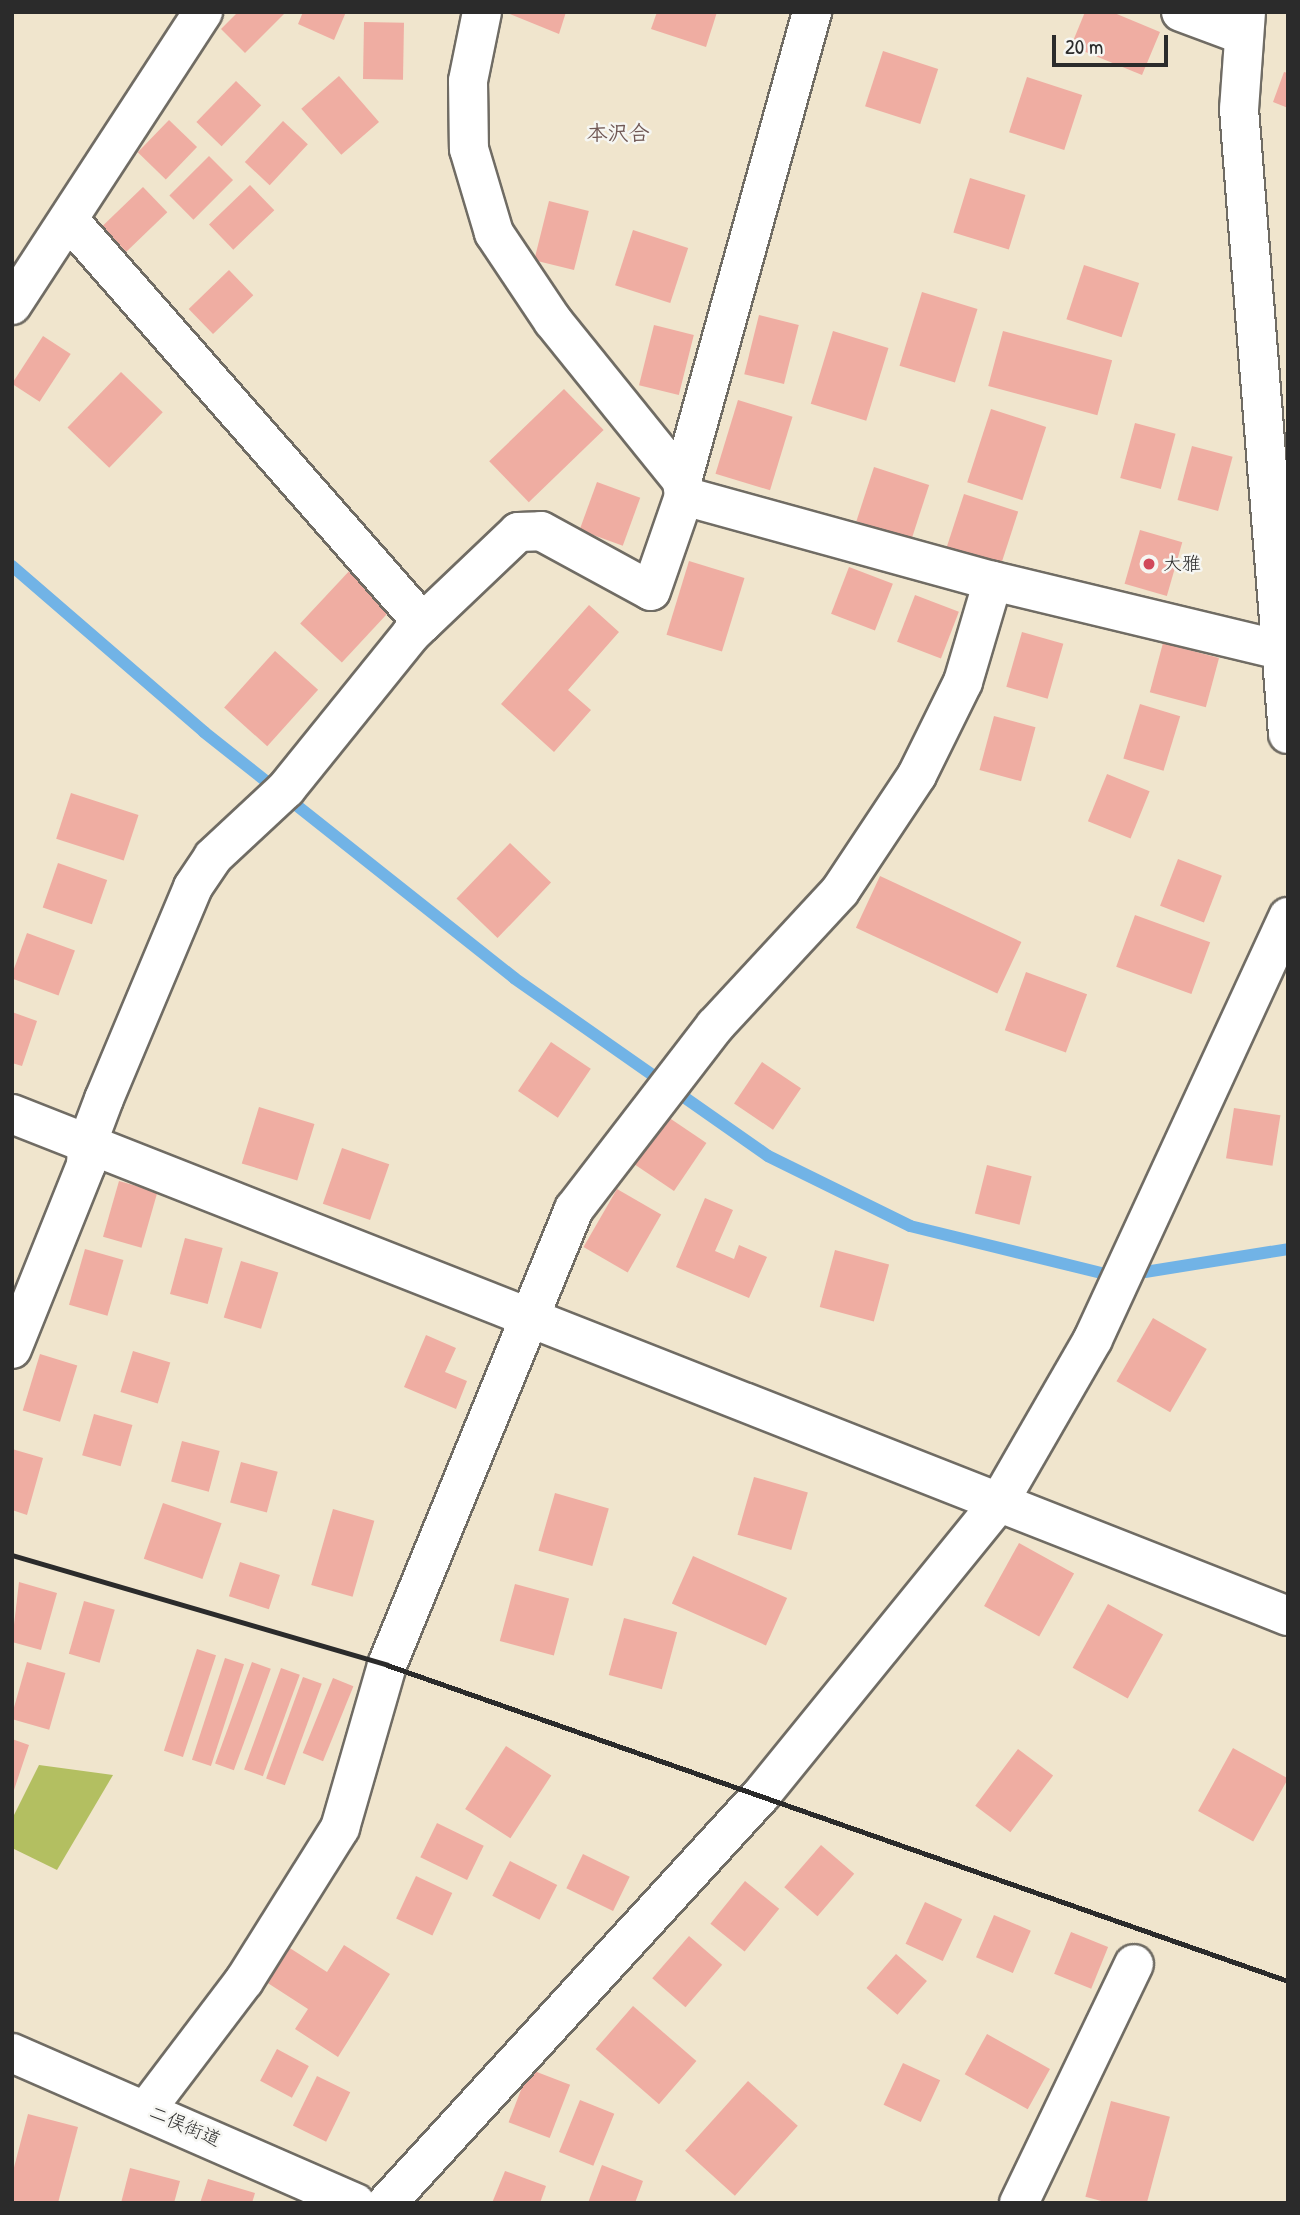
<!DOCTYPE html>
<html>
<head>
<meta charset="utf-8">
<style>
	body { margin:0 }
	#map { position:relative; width:1300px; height:2215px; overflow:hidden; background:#f0e5cd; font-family:"Patrick Hand","Klee One",sans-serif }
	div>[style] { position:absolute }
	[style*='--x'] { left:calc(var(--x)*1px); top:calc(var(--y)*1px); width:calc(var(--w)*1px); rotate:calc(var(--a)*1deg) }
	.green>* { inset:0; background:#b3bf61 }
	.stream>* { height:12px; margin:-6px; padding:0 6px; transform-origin:6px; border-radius:6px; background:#71b3e6 }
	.building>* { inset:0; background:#efada2; transform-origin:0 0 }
	.roads { filter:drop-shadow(2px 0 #706c64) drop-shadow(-2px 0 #706c64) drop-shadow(0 2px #706c64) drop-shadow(0 -2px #706c64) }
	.street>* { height:38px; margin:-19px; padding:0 19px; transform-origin:19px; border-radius:19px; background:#fff }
	.secondary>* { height:38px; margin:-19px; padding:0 19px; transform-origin:19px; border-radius:19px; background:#fff }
	.rail>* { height:5px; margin:-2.5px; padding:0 2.5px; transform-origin:2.5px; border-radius:2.5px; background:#2b2b2b }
	.dots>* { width:19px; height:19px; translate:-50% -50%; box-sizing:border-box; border:4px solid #f6f6f2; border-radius:50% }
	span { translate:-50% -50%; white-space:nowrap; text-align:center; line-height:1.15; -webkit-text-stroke:5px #f6f6f2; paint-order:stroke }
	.poi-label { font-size:19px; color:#2b2b2b }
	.left { translate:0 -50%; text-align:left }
	.street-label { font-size:19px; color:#2b2b2b }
	.neighbourhood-label { font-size:21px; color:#705855; font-weight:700 }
	.frame { position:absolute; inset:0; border:14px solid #2b2b2b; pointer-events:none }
	.scale { position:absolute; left:1052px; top:35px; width:116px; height:32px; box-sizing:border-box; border:4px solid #2b2b2b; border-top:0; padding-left:9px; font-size:21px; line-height:24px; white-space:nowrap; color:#2b2b2b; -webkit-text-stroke:5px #f6f6f2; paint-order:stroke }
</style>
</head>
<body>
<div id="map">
	<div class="green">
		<i style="clip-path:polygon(39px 1765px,113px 1775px,57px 1870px,12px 1848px,12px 1819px)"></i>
	</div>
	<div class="stream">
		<i style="--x:12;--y:566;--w:254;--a:40.8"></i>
		<i style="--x:204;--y:732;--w:396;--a:38.4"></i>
		<i style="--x:514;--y:978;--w:310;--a:35"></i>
		<i style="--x:768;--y:1156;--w:158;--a:26.2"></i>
		<i style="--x:910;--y:1226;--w:197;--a:13.8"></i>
		<i style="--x:1145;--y:1272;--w:145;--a:-9.1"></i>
	</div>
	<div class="building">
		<i style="clip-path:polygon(238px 12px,286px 12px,245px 53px,221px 29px)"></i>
		<i style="clip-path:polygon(303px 12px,346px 12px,334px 40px,298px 24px)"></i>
		<i style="clip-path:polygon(505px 12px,566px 12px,559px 34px)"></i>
		<i style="clip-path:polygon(657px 12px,717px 12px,706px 47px,651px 29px)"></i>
		<i style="clip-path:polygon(1085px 12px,1112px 12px,1160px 32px,1142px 75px,1071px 46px)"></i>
		<i style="left:364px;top:22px;width:40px;height:57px;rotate:1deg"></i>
		<i style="left:883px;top:51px;width:58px;height:58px;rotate:18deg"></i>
		<i style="clip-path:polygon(1284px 72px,1288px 73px,1288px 108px,1273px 102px)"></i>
		<i style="left:339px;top:76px;width:61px;height:50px;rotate:49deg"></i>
		<i style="left:1027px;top:77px;width:58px;height:58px;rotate:18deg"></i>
		<i style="left:236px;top:81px;width:35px;height:57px;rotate:44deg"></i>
		<i style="left:169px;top:120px;width:39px;height:45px;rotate:44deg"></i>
		<i style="left:283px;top:121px;width:34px;height:56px;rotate:43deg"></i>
		<i style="left:209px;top:156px;width:34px;height:56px;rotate:45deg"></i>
		<i style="left:970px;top:178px;width:58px;height:57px;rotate:17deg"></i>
		<i style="left:250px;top:185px;width:35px;height:57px;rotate:46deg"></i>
		<i style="left:143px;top:187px;width:35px;height:57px;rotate:46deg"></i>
		<i style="left:549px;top:201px;width:41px;height:61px;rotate:14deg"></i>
		<i style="left:633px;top:230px;width:58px;height:58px;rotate:18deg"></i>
		<i style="left:1084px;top:265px;width:58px;height:57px;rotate:18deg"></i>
		<i style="left:229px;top:270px;width:35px;height:56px;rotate:46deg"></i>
		<i style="left:922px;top:292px;width:58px;height:77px;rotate:17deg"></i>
		<i style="left:759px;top:315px;width:41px;height:61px;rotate:14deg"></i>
		<i style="left:654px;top:325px;width:41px;height:62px;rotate:14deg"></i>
		<i style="left:833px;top:331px;width:58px;height:76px;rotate:17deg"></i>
		<i style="left:1003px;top:331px;width:113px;height:57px;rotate:15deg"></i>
		<i style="left:43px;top:336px;width:33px;height:57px;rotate:33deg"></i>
		<i style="left:121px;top:372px;width:58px;height:77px;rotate:44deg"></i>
		<i style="left:564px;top:389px;width:57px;height:104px;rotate:46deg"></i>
		<i style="left:738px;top:400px;width:57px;height:77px;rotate:17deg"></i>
		<i style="left:991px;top:409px;width:58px;height:77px;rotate:18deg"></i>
		<i style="left:1135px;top:423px;width:42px;height:57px;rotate:15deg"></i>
		<i style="left:1192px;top:446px;width:42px;height:56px;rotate:15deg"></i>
		<i style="left:874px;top:467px;width:58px;height:57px;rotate:18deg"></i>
		<i style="left:597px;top:482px;width:46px;height:51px;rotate:20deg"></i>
		<i style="left:964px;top:494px;width:57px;height:57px;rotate:18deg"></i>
		<i style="left:1140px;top:530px;width:44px;height:56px;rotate:16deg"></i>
		<i style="left:689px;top:561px;width:58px;height:77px;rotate:17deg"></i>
		<i style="left:849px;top:567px;width:47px;height:50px;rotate:21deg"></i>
		<i style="left:352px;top:568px;width:57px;height:76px;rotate:43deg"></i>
		<i style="left:915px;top:595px;width:47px;height:50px;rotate:21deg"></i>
		<i style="clip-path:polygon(589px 605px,619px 632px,568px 690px,591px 710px,554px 752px,501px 704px)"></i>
		<i style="left:1022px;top:632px;width:43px;height:57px;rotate:16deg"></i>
		<i style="left:1163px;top:643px;width:58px;height:51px;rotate:15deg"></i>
		<i style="left:275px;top:651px;width:58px;height:76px;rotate:42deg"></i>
		<i style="left:1140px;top:704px;width:42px;height:57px;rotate:17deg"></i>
		<i style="left:994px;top:716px;width:43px;height:56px;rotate:15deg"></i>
		<i style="left:1107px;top:774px;width:46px;height:51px;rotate:22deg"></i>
		<i style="left:71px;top:793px;width:71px;height:48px;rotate:18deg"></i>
		<i style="left:510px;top:843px;width:57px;height:77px;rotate:44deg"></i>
		<i style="left:1178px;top:859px;width:47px;height:50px;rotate:21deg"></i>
		<i style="left:58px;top:863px;width:52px;height:47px;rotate:19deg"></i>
		<i style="left:880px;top:876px;width:156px;height:57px;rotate:25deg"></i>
		<i style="left:1135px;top:915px;width:80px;height:55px;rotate:20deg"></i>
		<i style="left:27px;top:933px;width:51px;height:48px;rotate:20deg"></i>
		<i style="left:1026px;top:972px;width:65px;height:62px;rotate:20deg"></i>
		<i style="clip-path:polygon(12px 1012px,37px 1021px,22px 1066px,12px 1063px)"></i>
		<i style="left:551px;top:1042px;width:48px;height:59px;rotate:34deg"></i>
		<i style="left:762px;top:1062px;width:47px;height:50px;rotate:34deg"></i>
		<i style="left:259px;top:1107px;width:58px;height:59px;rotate:17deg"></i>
		<i style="left:1234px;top:1108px;width:47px;height:51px;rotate:9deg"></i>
		<i style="left:665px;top:1115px;width:50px;height:58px;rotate:34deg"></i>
		<i style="left:342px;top:1148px;width:50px;height:59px;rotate:19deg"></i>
		<i style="left:987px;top:1165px;width:46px;height:50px;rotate:14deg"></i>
		<i style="left:119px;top:1181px;width:40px;height:58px;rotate:16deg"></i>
		<i style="left:617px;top:1189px;width:51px;height:67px;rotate:30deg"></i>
		<i style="clip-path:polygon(705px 1198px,733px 1210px,715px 1251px,734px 1259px,739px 1245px,767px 1257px,749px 1298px,676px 1267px)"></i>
		<i style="left:185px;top:1238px;width:39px;height:58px;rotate:15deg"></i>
		<i style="left:85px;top:1249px;width:40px;height:58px;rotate:16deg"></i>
		<i style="left:835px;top:1250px;width:56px;height:59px;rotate:15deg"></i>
		<i style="left:241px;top:1261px;width:39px;height:59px;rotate:17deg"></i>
		<i style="left:1153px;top:1318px;width:62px;height:73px;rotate:30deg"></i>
		<i style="clip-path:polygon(426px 1335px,456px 1348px,445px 1372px,467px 1381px,456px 1409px,404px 1387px)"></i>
		<i style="left:133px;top:1351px;width:39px;height:43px;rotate:17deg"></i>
		<i style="left:40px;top:1354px;width:39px;height:59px;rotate:17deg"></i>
		<i style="left:94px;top:1414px;width:40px;height:43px;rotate:16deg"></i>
		<i style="left:182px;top:1441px;width:39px;height:42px;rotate:15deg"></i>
		<i style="clip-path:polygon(12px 1449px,43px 1458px,27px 1515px,12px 1510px)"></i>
		<i style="left:241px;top:1462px;width:38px;height:42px;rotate:15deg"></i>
		<i style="left:754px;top:1477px;width:56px;height:60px;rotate:16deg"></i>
		<i style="left:555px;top:1493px;width:56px;height:60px;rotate:16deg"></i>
		<i style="left:163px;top:1503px;width:62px;height:59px;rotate:19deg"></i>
		<i style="left:333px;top:1509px;width:43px;height:79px;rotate:16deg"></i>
		<i style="left:1019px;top:1543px;width:63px;height:72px;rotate:29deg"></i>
		<i style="left:693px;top:1556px;width:103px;height:52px;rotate:24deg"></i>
		<i style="left:240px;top:1562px;width:42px;height:36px;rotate:18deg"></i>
		<i style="clip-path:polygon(19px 1582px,57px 1593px,41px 1650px,12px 1642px)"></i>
		<i style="left:515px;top:1584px;width:56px;height:59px;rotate:15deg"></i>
		<i style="left:84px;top:1601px;width:32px;height:55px;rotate:16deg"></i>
		<i style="left:1108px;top:1604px;width:63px;height:73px;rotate:29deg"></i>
		<i style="left:624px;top:1618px;width:55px;height:59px;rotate:15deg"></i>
		<i style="left:197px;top:1649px;width:20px;height:107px;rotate:18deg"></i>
		<i style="left:225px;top:1658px;width:20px;height:107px;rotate:18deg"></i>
		<i style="left:27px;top:1662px;width:40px;height:59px;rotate:16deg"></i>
		<i style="left:252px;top:1662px;width:20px;height:108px;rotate:20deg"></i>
		<i style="left:281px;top:1668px;width:20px;height:108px;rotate:20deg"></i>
		<i style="left:303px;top:1677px;width:20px;height:108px;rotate:20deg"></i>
		<i style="left:333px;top:1678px;width:22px;height:81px;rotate:22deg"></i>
		<i style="clip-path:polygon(12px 1739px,29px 1745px,13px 1793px,12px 1793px)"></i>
		<i style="left:506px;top:1746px;width:54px;height:75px;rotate:33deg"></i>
		<i style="left:1233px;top:1748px;width:63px;height:72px;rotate:29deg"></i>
		<i style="left:1018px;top:1749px;width:44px;height:71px;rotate:37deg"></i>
		<i style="left:437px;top:1823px;width:52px;height:38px;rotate:26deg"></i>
		<i style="left:821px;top:1845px;width:44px;height:56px;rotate:41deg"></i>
		<i style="left:583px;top:1854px;width:52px;height:38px;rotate:26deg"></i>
		<i style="left:510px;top:1861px;width:53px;height:39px;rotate:27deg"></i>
		<i style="left:416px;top:1876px;width:40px;height:47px;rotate:25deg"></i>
		<i style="left:745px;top:1881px;width:44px;height:55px;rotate:39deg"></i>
		<i style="left:925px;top:1902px;width:41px;height:46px;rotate:25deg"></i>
		<i style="left:994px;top:1915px;width:40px;height:46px;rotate:23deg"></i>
		<i style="left:1071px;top:1932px;width:40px;height:45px;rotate:22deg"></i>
		<i style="left:689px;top:1936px;width:44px;height:56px;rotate:41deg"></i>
		<i style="clip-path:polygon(282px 1943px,327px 1972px,344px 1945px,390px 1974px,338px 2057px,295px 2029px,308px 2009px,260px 1978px)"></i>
		<i style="left:896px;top:1954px;width:41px;height:45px;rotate:41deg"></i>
		<i style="left:633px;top:2006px;width:84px;height:57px;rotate:41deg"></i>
		<i style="left:987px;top:2034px;width:72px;height:46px;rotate:29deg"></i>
		<i style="left:277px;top:2049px;width:36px;height:36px;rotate:28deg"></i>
		<i style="left:903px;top:2063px;width:41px;height:46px;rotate:25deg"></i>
		<i style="left:529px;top:2069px;width:44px;height:57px;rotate:21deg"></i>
		<i style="left:317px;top:2076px;width:37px;height:55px;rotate:26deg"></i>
		<i style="left:748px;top:2081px;width:67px;height:94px;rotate:42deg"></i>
		<i style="left:580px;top:2100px;width:37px;height:56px;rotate:22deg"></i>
		<i style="left:1111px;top:2101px;width:61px;height:99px;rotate:15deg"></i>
		<i style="clip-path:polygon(28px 2114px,78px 2127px,58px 2203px,12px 2203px,12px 2175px)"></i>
		<i style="clip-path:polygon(602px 2165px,643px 2181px,635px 2203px,588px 2203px)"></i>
		<i style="clip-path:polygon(130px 2168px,180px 2181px,174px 2203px,121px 2203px)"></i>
		<i style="clip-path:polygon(505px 2171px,546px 2186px,540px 2203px,492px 2203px)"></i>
		<i style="clip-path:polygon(208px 2179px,255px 2193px,252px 2203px,200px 2203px)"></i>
	</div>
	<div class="roads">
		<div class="street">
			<i style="--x:482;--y:12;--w:70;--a:101.5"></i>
			<i style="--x:468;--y:81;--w:68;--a:89.2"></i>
			<i style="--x:469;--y:149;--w:88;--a:73.4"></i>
			<i style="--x:494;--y:233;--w:106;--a:56.2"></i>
			<i style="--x:553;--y:321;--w:206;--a:51.1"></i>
			<i style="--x:1181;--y:12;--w:66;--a:20.4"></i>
			<i style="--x:69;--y:220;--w:536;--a:48.7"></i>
			<i style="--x:684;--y:496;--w:320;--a:15.4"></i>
			<i style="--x:993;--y:581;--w:303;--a:13.5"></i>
			<i style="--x:12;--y:1114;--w:1371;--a:21.48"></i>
			<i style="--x:12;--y:1349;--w:198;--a:-68.1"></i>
			<i style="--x:86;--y:1165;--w:21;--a:-87"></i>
			<i style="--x:87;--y:1144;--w:48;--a:-69.3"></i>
			<i style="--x:104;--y:1099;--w:230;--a:-67.2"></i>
			<i style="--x:193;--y:887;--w:36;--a:-56"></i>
			<i style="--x:213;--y:857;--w:100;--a:-43"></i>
			<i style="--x:286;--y:789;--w:199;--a:-51.1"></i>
			<i style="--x:411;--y:634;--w:148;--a:-43.6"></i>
			<i style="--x:518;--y:532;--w:23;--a:-2"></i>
			<i style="--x:541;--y:531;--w:125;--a:28.6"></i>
			<i style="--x:651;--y:591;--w:101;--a:-70.8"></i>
			<i style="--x:684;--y:496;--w:15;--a:-98"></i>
			<i style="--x:682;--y:481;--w:487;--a:-74.5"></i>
			<i style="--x:146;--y:2110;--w:162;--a:-52.8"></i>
			<i style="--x:244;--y:1981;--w:181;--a:-57.9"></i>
			<i style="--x:340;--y:1828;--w:170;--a:-73.9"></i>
			<i style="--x:387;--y:1665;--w:493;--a:-67.7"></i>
			<i style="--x:574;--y:1209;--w:231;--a:-52.4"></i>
			<i style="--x:715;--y:1026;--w:184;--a:-47.2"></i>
			<i style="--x:840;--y:891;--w:139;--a:-56.4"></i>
			<i style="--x:917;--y:775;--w:104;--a:-63.7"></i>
			<i style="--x:963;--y:682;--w:105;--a:-73.5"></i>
			<i style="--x:387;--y:2203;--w:555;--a:-47.48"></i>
			<i style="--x:762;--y:1794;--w:376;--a:-50.9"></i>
			<i style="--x:999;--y:1502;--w:188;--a:-60"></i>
			<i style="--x:1093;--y:1339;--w:465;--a:-65.2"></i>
			<i style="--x:1019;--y:2203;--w:265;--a:-64.3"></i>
		</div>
		<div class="secondary">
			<i style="--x:1246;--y:12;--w:97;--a:94.1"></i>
			<i style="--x:1239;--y:109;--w:627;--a:85.52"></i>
			<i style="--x:12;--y:305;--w:350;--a:-56.9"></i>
			<i style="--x:12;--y:2053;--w:375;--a:23.6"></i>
		</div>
	</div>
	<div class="rail">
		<i style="--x:12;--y:1555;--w:391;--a:16.3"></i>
		<i style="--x:387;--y:1665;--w:955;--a:19.33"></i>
	</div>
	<div class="dots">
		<i style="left:1149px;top:564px;background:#d1495b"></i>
	</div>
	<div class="poi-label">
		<span class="left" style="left:1163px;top:564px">大雅</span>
	</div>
	<div class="street-label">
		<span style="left:185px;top:2126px;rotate:23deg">二俣街道</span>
	</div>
	<div class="neighbourhood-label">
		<span style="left:618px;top:133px">本沢合</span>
	</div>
	<div class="frame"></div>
	<div class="scale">20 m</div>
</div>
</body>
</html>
